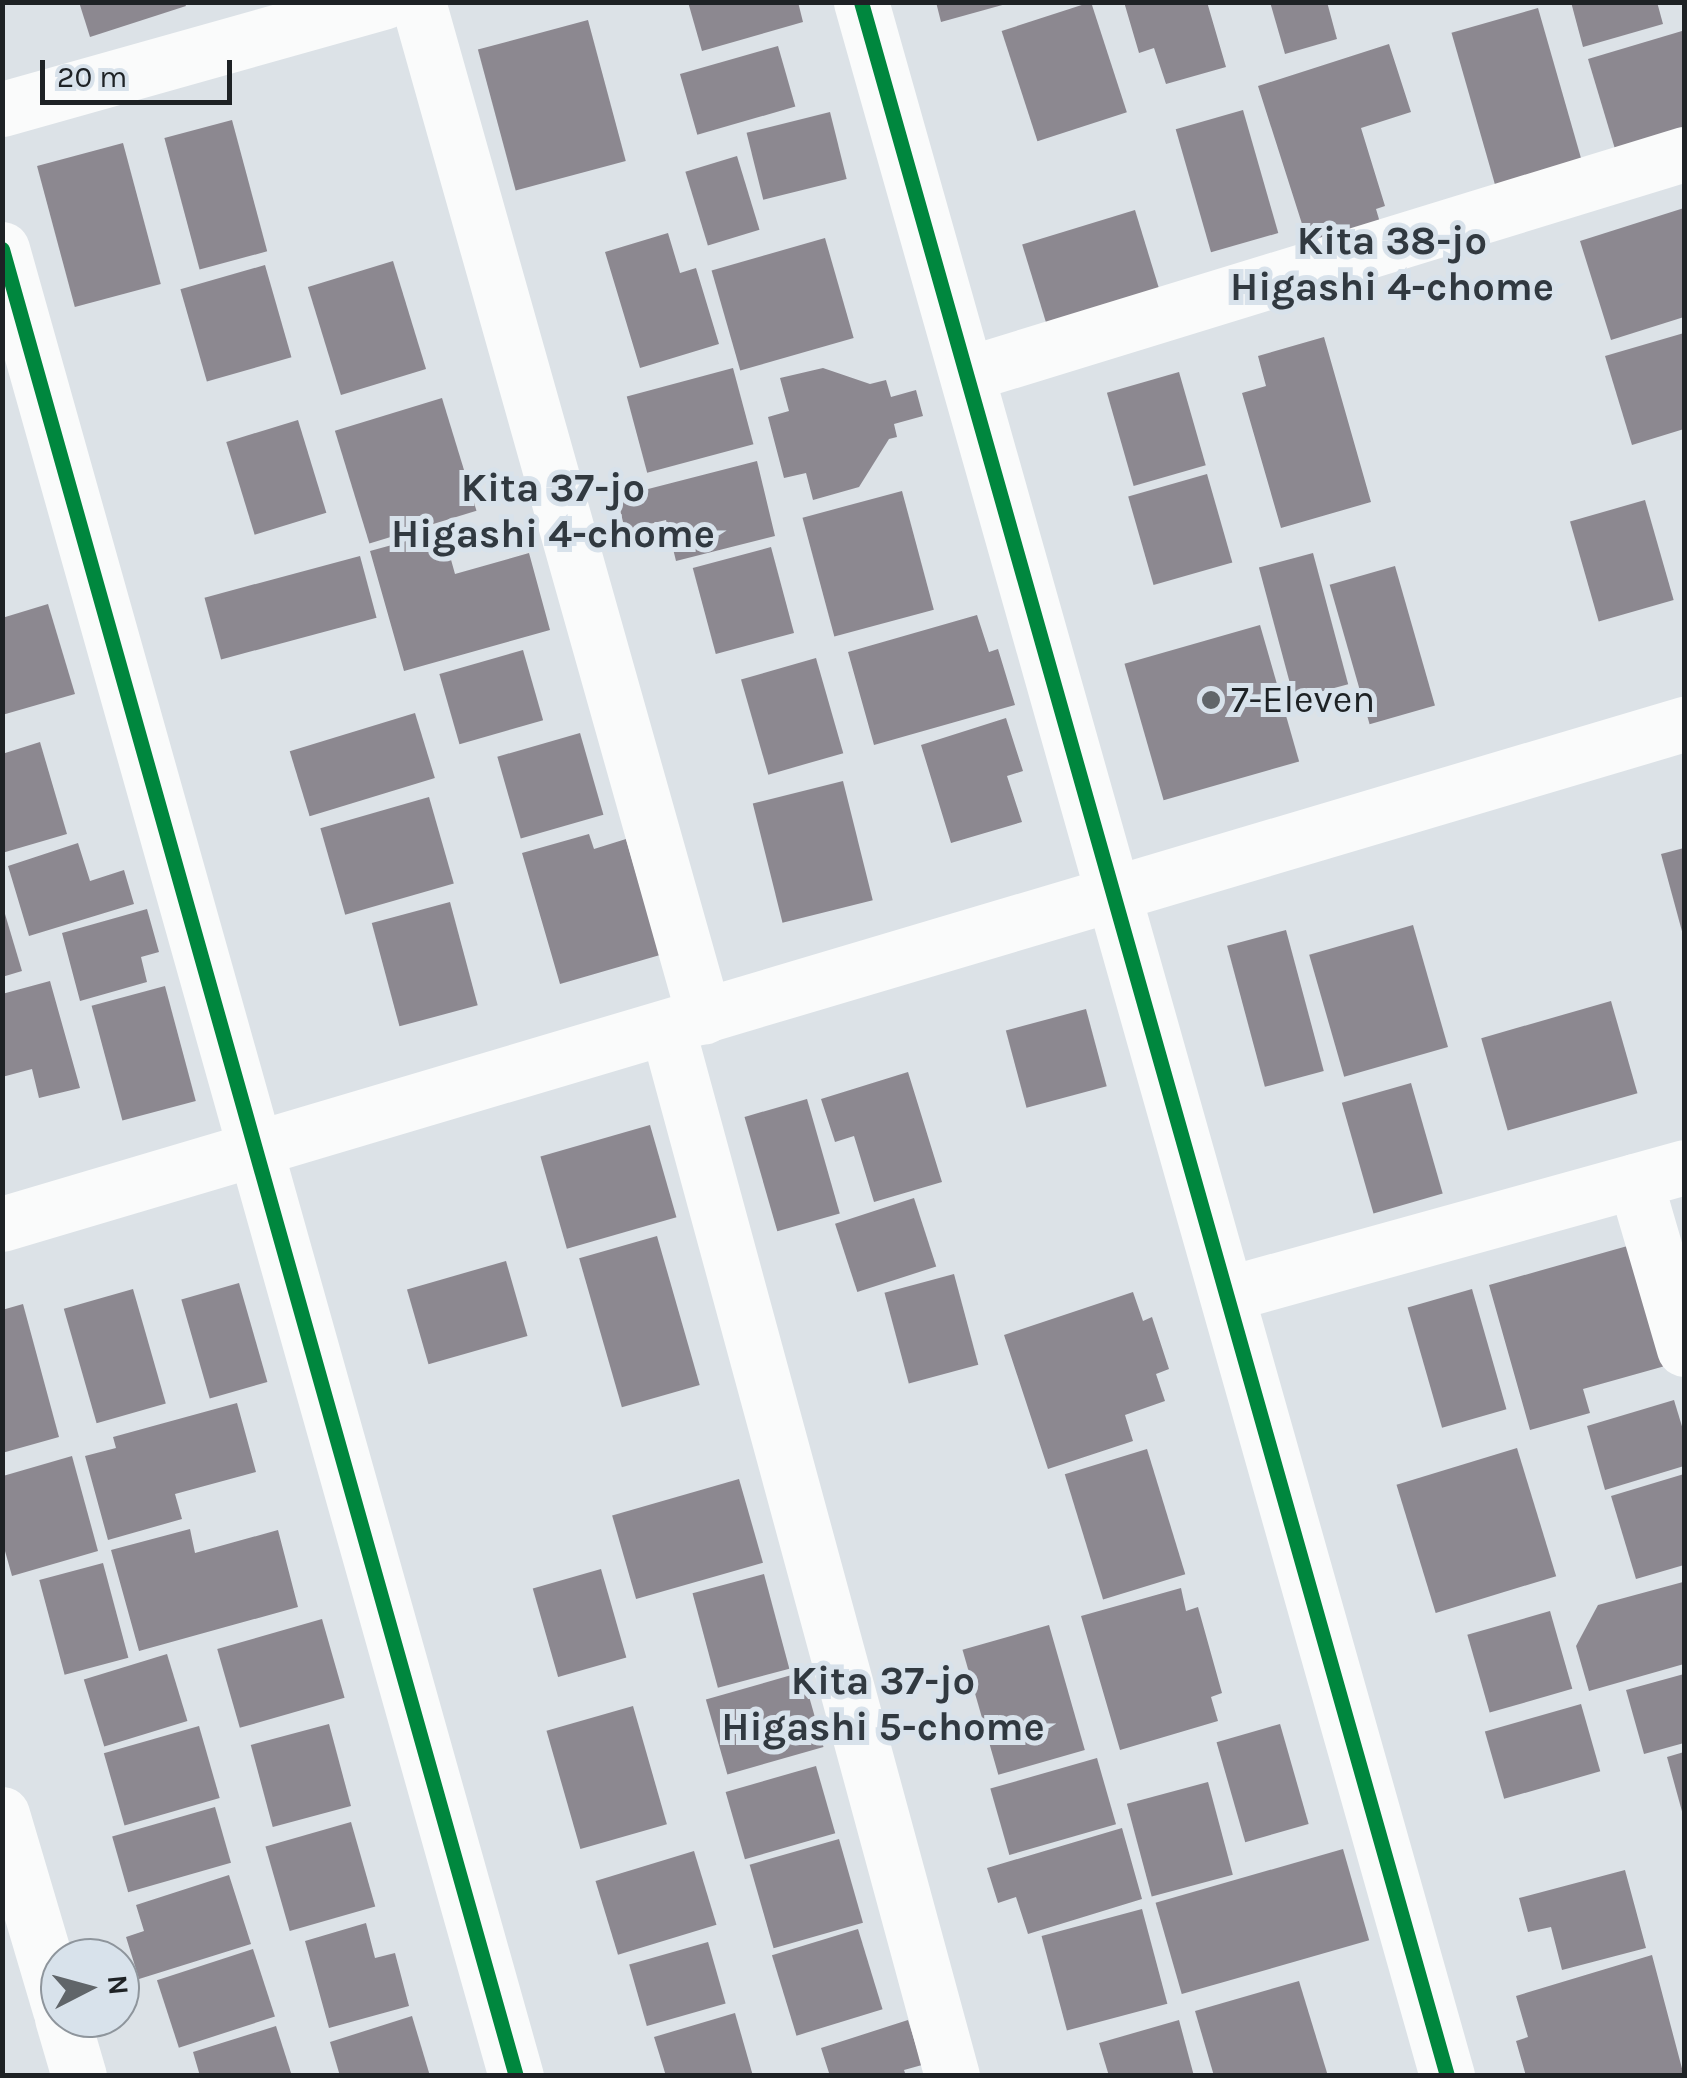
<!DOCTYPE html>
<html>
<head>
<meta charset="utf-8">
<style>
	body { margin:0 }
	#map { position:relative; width:1687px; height:2078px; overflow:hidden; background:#dce2e7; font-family:Karla,sans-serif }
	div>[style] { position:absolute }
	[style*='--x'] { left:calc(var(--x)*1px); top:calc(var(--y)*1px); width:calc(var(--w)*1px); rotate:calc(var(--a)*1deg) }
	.building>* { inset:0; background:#8c8890; transform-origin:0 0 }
	.street>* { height:55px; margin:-27.5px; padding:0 27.5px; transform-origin:27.5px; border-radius:27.5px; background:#fafbfb }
	.secondary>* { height:55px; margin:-27.5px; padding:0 27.5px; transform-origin:27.5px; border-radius:27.5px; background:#fafbfb }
	.cycleway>* { height:15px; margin:-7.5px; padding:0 7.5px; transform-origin:7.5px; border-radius:7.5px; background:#00873e }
	.dots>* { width:28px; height:28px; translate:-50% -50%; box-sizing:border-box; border:5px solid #d8e2eb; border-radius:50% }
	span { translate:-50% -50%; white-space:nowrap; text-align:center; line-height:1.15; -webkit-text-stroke:10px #d8e2eb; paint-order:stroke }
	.poi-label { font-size:38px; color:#1e2225 }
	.left { translate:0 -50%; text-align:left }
	.neighbourhood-label { font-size:40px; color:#313940; font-weight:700 }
	.frame { position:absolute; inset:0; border:5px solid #1e2225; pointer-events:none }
	.north { position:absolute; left:40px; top:1938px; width:100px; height:100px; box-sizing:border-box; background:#d8e2eb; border:2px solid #8e959c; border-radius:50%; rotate:84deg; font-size:28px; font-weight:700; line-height:40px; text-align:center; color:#1e2225 }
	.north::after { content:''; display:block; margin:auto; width:35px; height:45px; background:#606569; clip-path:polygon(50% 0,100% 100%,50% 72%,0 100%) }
	.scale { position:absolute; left:40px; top:60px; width:192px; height:45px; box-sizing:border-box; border:5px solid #1e2225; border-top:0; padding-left:12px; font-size:30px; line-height:35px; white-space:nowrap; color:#1e2225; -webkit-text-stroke:8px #d8e2eb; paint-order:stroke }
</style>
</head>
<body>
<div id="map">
	<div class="building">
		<i style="clip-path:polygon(79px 2px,184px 2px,186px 6px,90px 37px)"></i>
		<i style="clip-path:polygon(688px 2px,798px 2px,803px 22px,702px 51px)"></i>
		<i style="clip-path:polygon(936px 2px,1006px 2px,1006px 4px,941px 22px)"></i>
		<i style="left:1091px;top:2px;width:116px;height:94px;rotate:72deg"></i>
		<i style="clip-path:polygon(1124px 2px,1207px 2px,1226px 67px,1166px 84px,1154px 48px,1139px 53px)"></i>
		<i style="clip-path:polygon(1270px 2px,1327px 2px,1337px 39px,1285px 54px)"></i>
		<i style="clip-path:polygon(1571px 2px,1657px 2px,1663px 24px,1583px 47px)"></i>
		<i style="left:1538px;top:8px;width:158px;height:90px;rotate:74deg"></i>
		<i style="left:588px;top:20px;width:146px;height:114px;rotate:75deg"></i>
		<i style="clip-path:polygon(1682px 31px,1684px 128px,1615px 149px,1588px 59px)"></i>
		<i style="clip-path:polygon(1389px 44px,1411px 112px,1361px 128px,1385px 206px,1376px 209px,1381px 226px,1310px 249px,1258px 86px)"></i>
		<i style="left:778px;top:46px;width:63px;height:102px;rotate:74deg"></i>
		<i style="left:1243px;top:110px;width:128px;height:70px;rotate:74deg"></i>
		<i style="left:830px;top:112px;width:69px;height:86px;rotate:76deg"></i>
		<i style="left:232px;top:120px;width:136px;height:70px;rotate:75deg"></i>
		<i style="left:123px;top:143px;width:146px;height:89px;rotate:75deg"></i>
		<i style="left:737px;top:156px;width:77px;height:54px;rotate:73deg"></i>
		<i style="clip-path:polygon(1684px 208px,1684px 317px,1611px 340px,1580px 241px)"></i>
		<i style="left:1135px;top:210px;width:95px;height:118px;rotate:73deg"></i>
		<i style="clip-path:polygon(668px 233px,680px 273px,696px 268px,719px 344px,640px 368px,605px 252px)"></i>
		<i style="left:825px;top:238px;width:104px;height:118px;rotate:74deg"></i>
		<i style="left:393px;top:261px;width:113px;height:89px;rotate:73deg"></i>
		<i style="left:265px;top:265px;width:96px;height:88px;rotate:74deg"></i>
		<i style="clip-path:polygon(1684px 333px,1684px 429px,1632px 445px,1605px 356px)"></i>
		<i style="clip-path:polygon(1324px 337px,1371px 502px,1281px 528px,1242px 393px,1266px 386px,1258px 356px)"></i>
		<i style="left:733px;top:368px;width:79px;height:110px;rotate:75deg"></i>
		<i style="clip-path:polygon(823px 368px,870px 384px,886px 380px,891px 397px,916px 390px,923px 416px,894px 424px,897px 437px,889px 439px,859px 487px,813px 500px,806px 473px,784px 478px,768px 417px,789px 411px,780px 378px)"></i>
		<i style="left:1179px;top:372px;width:97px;height:75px;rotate:74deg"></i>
		<i style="left:442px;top:398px;width:118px;height:112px;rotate:73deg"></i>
		<i style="left:298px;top:420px;width:97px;height:75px;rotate:73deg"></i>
		<i style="clip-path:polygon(757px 461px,775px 536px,676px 561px,666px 520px,625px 530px,617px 497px)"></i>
		<i style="left:1207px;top:474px;width:92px;height:82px;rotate:74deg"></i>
		<i style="left:902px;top:491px;width:123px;height:103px;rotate:75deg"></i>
		<i style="left:1645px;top:500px;width:104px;height:78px;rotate:74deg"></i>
		<i style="clip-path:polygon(443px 531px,455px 574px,529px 553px,550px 630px,404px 671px,370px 551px)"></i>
		<i style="left:771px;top:547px;width:89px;height:81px;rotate:75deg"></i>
		<i style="left:1313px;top:553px;width:136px;height:56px;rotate:75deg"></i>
		<i style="left:360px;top:556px;width:64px;height:161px;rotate:75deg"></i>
		<i style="left:1395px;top:566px;width:145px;height:68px;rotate:74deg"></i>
		<i style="clip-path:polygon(48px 604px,75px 694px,2px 715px,2px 618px)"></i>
		<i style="clip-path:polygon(977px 615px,989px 652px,998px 649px,1015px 705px,874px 745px,848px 652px)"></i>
		<i style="left:1260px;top:625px;width:142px;height:141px;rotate:74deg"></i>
		<i style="left:523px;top:650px;width:73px;height:87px;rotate:74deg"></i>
		<i style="left:816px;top:658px;width:99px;height:78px;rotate:74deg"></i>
		<i style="left:415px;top:713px;width:68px;height:131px;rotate:73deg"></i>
		<i style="clip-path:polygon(1006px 718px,1023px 771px,1007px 776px,1022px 822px,951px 843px,921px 745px)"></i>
		<i style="left:580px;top:733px;width:85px;height:86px;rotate:74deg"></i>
		<i style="clip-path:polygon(40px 742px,67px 834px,2px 853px,2px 754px)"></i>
		<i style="left:843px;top:781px;width:123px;height:93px;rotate:76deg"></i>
		<i style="left:429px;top:797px;width:90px;height:113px;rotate:74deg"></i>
		<i style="clip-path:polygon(589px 834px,594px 849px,626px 839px,660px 955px,560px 984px,522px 853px)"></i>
		<i style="clip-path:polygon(78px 843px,90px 881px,124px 870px,134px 904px,29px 936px,8px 866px)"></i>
		<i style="clip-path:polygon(1684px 848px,1684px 935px,1683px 935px,1661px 854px)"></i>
		<i style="left:450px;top:902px;width:107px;height:81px;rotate:75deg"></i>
		<i style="clip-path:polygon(2px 904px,22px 971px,2px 977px)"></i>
		<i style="clip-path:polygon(147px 909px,159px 952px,141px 957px,147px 982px,80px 1001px,62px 933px)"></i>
		<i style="left:1413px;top:925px;width:127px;height:108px;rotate:74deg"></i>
		<i style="left:1286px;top:930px;width:146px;height:61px;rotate:75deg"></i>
		<i style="clip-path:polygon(50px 981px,80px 1088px,39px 1098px,32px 1069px,2px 1077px,2px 994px)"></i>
		<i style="left:165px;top:986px;width:119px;height:76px;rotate:75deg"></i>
		<i style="left:1611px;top:1001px;width:96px;height:135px;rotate:74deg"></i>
		<i style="left:1086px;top:1009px;width:80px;height:83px;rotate:75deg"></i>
		<i style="clip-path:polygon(908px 1072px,942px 1182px,874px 1202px,854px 1136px,835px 1142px,821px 1099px)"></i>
		<i style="left:1411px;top:1083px;width:115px;height:72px;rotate:74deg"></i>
		<i style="left:807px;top:1099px;width:119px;height:65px;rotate:74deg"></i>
		<i style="left:650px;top:1125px;width:96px;height:114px;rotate:74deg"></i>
		<i style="left:914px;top:1198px;width:72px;height:83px;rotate:72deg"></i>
		<i style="left:657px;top:1236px;width:155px;height:81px;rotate:74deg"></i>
		<i style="clip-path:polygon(1631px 1245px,1665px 1366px,1583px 1389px,1590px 1413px,1530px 1430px,1489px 1285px)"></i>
		<i style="left:506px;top:1261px;width:78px;height:103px;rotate:74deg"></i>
		<i style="left:954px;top:1274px;width:94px;height:72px;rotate:75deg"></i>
		<i style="left:239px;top:1283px;width:103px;height:60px;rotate:74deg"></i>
		<i style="left:133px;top:1289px;width:119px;height:72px;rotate:74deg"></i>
		<i style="left:1472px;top:1289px;width:125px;height:67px;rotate:74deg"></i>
		<i style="clip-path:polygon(1133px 1292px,1143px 1321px,1152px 1317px,1169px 1369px,1156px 1374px,1165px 1401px,1125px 1415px,1133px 1441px,1048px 1469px,1004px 1335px)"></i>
		<i style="clip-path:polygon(23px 1304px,59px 1437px,2px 1453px,2px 1310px)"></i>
		<i style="clip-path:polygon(1674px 1400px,1684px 1433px,1684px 1466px,1605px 1490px,1587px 1426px)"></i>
		<i style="clip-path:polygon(237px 1403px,256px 1472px,175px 1494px,182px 1519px,108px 1540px,85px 1456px,116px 1448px,113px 1437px)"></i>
		<i style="left:1517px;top:1448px;width:134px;height:126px;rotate:73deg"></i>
		<i style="left:1147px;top:1449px;width:131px;height:86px;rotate:73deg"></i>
		<i style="clip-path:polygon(72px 1456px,98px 1551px,12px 1576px,3px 1544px,3px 1476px)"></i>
		<i style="clip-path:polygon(1684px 1474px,1684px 1565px,1636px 1579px,1611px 1496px)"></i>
		<i style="left:739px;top:1479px;width:87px;height:132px;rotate:74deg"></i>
		<i style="clip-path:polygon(190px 1529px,195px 1553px,278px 1530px,298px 1607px,139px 1651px,111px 1550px)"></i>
		<i style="left:103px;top:1563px;width:98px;height:66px;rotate:75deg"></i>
		<i style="left:601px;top:1569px;width:92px;height:71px;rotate:74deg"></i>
		<i style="left:764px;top:1574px;width:98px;height:74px;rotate:75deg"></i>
		<i style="clip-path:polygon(1683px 1582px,1684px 1664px,1589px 1691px,1576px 1646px,1598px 1605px)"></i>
		<i style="clip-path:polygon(1181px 1588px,1186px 1611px,1198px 1607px,1222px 1693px,1211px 1697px,1218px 1721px,1120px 1750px,1081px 1616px)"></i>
		<i style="left:1550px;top:1611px;width:81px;height:86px;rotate:74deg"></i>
		<i style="left:322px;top:1619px;width:82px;height:109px;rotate:74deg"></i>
		<i style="left:1049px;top:1625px;width:130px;height:90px;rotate:74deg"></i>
		<i style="left:167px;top:1654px;width:70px;height:87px;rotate:73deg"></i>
		<i style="left:802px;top:1672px;width:78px;height:100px;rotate:74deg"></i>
		<i style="clip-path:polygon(1684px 1674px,1684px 1743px,1644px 1754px,1626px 1690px)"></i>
		<i style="left:1581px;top:1704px;width:70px;height:100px;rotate:74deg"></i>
		<i style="left:633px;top:1706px;width:123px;height:90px;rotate:74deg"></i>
		<i style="left:329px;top:1724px;width:85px;height:81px;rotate:75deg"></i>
		<i style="left:1280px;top:1724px;width:104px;height:66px;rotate:74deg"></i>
		<i style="left:199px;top:1726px;width:75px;height:99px;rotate:74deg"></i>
		<i style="clip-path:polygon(1684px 1752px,1684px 1815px,1683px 1815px,1667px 1757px)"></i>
		<i style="left:1097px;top:1758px;width:69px;height:111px;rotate:74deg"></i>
		<i style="left:816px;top:1766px;width:70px;height:94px;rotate:74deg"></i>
		<i style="left:1208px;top:1782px;width:96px;height:84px;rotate:75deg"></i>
		<i style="left:215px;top:1807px;width:58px;height:107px;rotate:74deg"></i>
		<i style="left:351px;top:1822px;width:88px;height:89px;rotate:74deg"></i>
		<i style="clip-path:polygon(1122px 1828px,1142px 1899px,1028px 1934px,1016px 1897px,998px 1903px,987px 1868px)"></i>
		<i style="left:839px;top:1839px;width:87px;height:93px;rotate:74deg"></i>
		<i style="left:1343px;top:1849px;width:95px;height:195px;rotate:74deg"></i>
		<i style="left:694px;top:1851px;width:77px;height:103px;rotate:73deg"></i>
		<i style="clip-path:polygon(1625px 1870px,1646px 1948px,1562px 1970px,1551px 1927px,1528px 1932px,1519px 1898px)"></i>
		<i style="clip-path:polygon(229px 1875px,251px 1944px,139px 1979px,126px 1937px,144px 1931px,136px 1905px)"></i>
		<i style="left:1142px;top:1909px;width:98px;height:104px;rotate:75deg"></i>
		<i style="clip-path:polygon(366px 1923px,375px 1958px,395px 1953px,409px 2006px,329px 2028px,305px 1941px)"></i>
		<i style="left:858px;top:1929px;width:84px;height:90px;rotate:73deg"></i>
		<i style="left:708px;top:1942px;width:64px;height:82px;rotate:74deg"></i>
		<i style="left:253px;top:1949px;width:71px;height:101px;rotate:72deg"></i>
		<i style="clip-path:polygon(1652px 1955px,1684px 2076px,1526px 2076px,1516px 2041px,1528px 2037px,1516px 1996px)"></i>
		<i style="clip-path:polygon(1299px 1981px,1328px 2076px,1214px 2076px,1195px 2011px)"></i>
		<i style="clip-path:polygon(735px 2013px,753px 2076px,666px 2076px,654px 2037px)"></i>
		<i style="clip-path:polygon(412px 2016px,430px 2076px,340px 2076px,330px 2042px)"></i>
		<i style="clip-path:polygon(908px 2020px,922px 2065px,904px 2070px,906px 2076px,830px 2076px,821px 2048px)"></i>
		<i style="clip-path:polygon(1179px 2020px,1194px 2076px,1109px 2076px,1099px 2043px)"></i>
		<i style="clip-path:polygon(276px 2026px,292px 2076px,200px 2076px,193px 2052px)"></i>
	</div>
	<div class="street">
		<i style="--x:418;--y:2;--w:1054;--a:74.25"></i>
		<i style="--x:861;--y:2;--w:2155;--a:74.22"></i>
		<i style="--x:2;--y:109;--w:396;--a:-15.7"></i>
		<i style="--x:2;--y:249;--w:1898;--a:74.29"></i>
		<i style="--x:967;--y:374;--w:750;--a:-17.06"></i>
		<i style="--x:667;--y:1027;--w:1087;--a:74.8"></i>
		<i style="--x:1635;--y:1181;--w:175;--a:73.7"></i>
		<i style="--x:1227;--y:1294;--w:474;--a:-15.5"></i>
		<i style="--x:2;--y:1814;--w:204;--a:73.5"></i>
		<i style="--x:62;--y:2018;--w:60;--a:73.7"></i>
	</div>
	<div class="secondary">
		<i style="--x:2;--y:1224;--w:1755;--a:-16.56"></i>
	</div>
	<div class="cycleway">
		<i style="--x:861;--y:2;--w:2155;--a:74.22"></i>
		<i style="--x:2;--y:249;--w:1898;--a:74.29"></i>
	</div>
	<div class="dots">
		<i style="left:1211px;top:700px;background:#606569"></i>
	</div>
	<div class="poi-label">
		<span class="left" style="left:1231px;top:700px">7-Eleven</span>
	</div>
	<div class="neighbourhood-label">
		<span style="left:1392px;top:264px">Kita 38-jo<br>Higashi 4-chome</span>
		<span style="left:553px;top:511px">Kita 37-jo<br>Higashi 4-chome</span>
		<span style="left:883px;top:1704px">Kita 37-jo<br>Higashi 5-chome</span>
	</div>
	<div class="frame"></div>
	<div class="north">N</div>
	<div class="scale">20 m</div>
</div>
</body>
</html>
